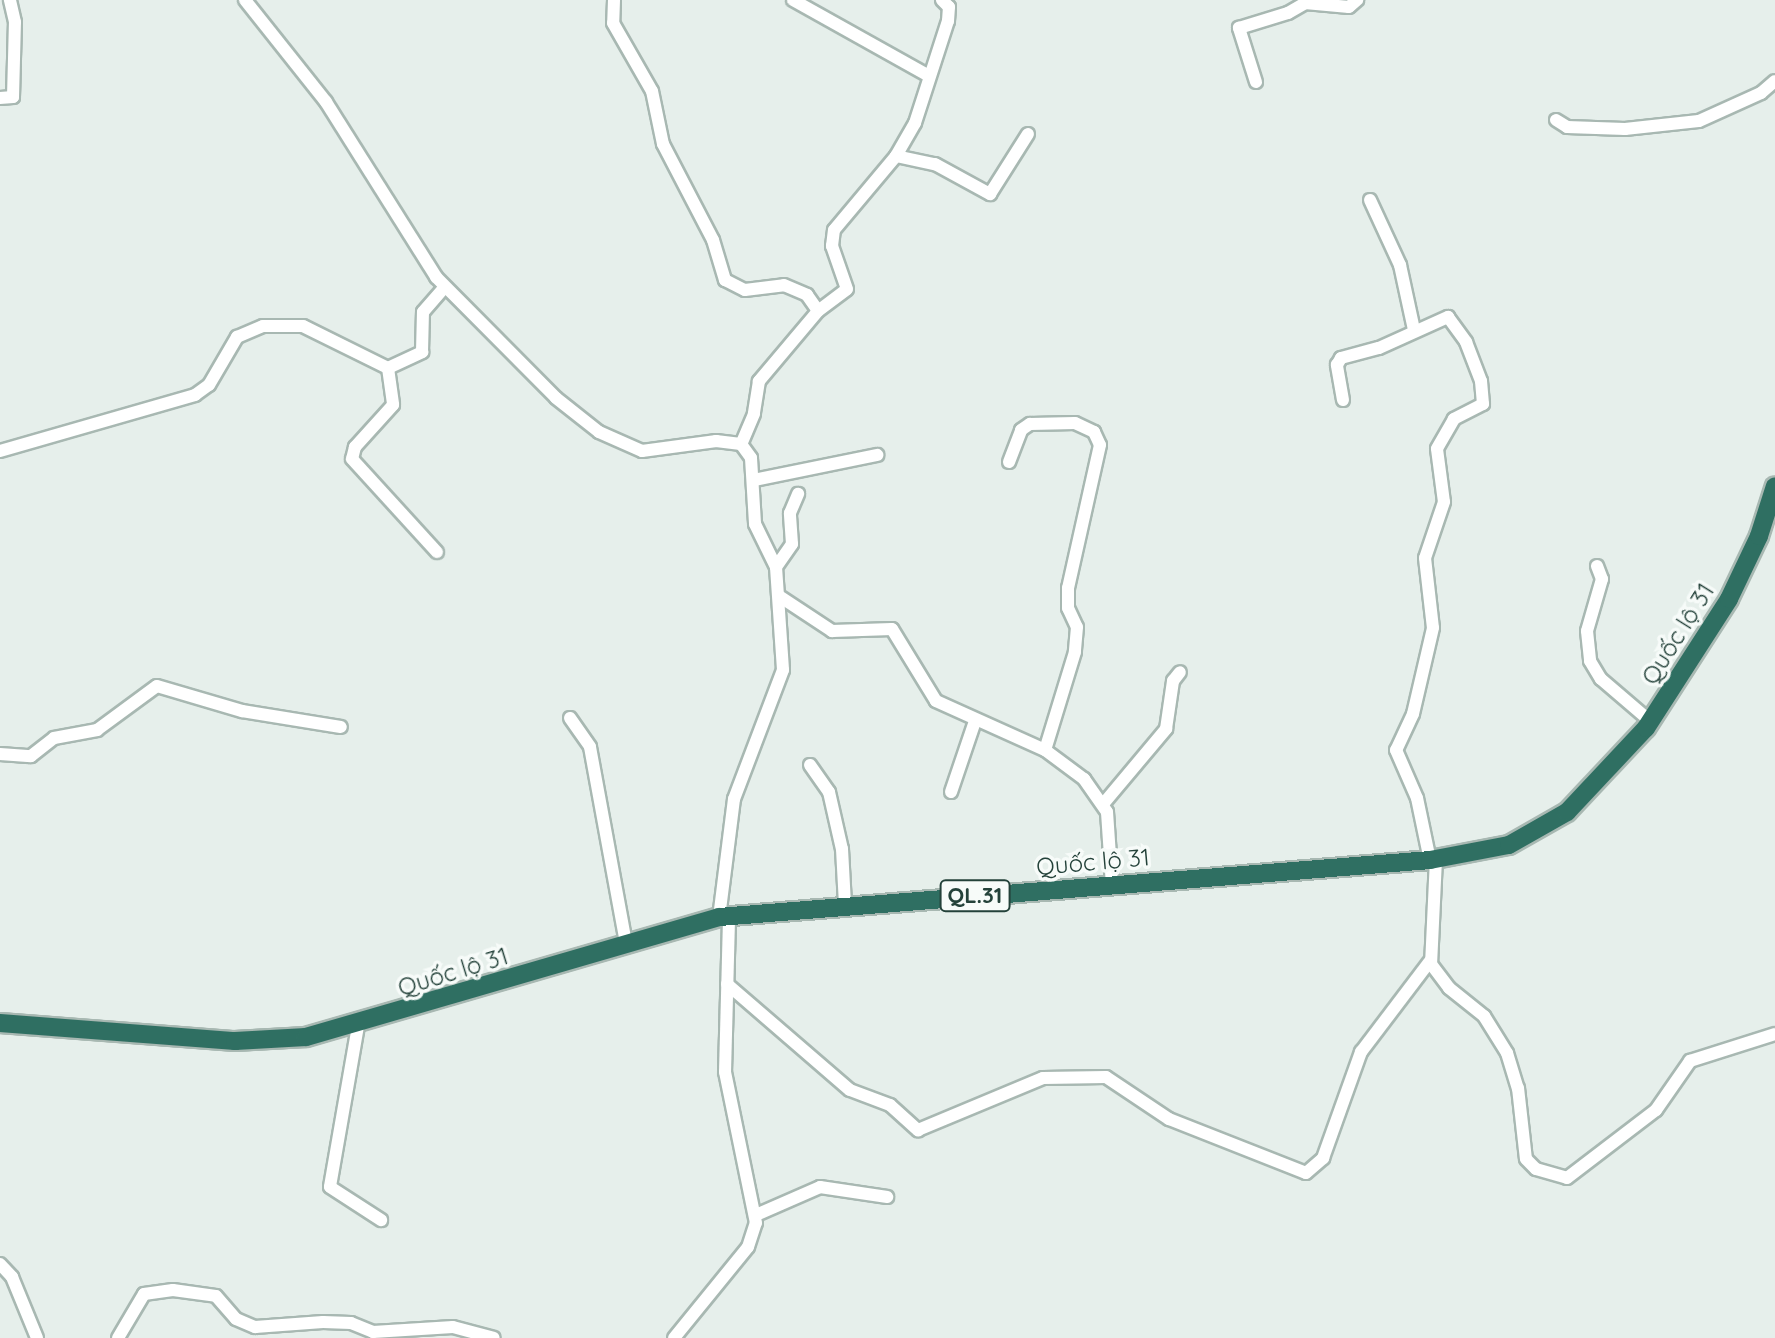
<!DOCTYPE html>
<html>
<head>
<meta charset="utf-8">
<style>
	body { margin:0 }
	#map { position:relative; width:1775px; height:1338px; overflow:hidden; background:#e6efeb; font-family:Quicksand,sans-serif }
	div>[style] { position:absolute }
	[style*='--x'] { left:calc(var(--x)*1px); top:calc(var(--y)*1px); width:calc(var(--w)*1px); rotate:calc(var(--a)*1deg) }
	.roads { filter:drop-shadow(2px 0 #a8b8b2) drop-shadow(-2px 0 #a8b8b2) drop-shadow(0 2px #a8b8b2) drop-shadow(0 -2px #a8b8b2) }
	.minor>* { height:12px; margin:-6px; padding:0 6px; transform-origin:6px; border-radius:6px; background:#fff }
	.highway>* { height:18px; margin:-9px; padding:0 9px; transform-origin:9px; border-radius:9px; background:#2f6f62 }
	span { translate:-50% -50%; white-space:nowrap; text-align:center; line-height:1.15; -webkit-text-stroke:7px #f7fbf9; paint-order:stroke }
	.shield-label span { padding:2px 6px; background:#f7fbf9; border:2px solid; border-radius:6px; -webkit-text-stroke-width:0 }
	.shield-label { font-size:22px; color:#24423a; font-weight:700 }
	.street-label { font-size:24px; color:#24423a }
</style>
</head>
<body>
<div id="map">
	<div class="roads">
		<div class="minor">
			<i style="--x:245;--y:0;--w:130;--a:51.5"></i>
			<i style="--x:326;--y:102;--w:207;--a:57.8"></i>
			<i style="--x:436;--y:277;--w:170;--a:45.2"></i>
			<i style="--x:556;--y:398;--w:55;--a:38.3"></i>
			<i style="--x:599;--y:432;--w:47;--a:23.8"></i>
			<i style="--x:642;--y:451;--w:75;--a:-7.7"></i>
			<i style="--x:716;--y:441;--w:25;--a:7"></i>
			<i style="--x:741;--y:444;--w:17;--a:54"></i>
			<i style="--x:751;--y:458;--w:66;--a:86.5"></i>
			<i style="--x:755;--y:524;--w:48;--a:64"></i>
			<i style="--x:776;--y:567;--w:103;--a:86.1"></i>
			<i style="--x:783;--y:670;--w:138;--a:110.8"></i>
			<i style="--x:734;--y:799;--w:119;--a:97.2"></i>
			<i style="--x:614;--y:0;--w:23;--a:92"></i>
			<i style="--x:613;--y:23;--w:78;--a:60.2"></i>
			<i style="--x:652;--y:91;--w:54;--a:78.3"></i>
			<i style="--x:663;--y:144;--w:108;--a:62.5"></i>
			<i style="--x:713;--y:240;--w:42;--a:73.3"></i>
			<i style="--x:725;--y:280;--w:22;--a:27"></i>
			<i style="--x:745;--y:290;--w:39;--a:-7"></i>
			<i style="--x:784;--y:285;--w:25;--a:23"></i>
			<i style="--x:807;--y:295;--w:19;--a:55"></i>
			<i style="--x:818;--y:311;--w:92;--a:130.1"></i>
			<i style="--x:759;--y:381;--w:33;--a:99"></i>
			<i style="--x:754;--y:414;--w:33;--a:113"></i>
			<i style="--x:793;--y:0;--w:154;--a:29.2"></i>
			<i style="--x:1256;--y:82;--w:57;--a:-107.5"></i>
			<i style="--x:1239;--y:28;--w:51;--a:-17"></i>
			<i style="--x:1288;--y:13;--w:20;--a:-30"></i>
			<i style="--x:1305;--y:3;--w:44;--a:5.2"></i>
			<i style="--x:1349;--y:7;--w:11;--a:-41"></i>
			<i style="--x:0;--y:98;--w:13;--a:-4"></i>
			<i style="--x:13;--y:97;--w:75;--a:-88.5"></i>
			<i style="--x:15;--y:22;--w:23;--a:-103"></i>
			<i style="--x:1556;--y:120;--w:13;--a:32"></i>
			<i style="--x:1567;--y:127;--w:58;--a:2"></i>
			<i style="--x:1625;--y:129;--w:74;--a:-6.2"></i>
			<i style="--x:1699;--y:121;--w:68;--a:-24.3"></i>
			<i style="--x:1761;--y:93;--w:18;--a:-41"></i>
			<i style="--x:896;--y:156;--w:40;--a:12"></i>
			<i style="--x:935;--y:164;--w:63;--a:28.6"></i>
			<i style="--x:990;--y:194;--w:71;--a:-57.7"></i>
			<i style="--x:1370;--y:200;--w:72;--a:65.2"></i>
			<i style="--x:1400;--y:265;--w:66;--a:77.8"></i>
			<i style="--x:818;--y:311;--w:36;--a:-37"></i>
			<i style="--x:847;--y:289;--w:46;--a:-109.2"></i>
			<i style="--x:832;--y:246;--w:16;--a:-83"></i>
			<i style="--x:834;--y:230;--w:97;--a:-50"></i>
			<i style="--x:896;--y:156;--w:38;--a:-60"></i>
			<i style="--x:915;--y:123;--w:107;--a:-72.1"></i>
			<i style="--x:948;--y:21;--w:14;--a:-86"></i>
			<i style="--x:949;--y:7;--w:10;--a:-135"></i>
			<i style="--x:388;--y:368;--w:37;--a:82"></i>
			<i style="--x:393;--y:405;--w:57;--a:132.1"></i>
			<i style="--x:355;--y:447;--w:12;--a:104"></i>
			<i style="--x:352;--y:459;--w:126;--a:47.6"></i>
			<i style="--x:1343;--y:400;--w:36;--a:-100"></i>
			<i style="--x:1337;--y:365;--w:8;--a:-60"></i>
			<i style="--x:1341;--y:358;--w:39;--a:-15"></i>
			<i style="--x:1379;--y:348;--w:76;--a:-24.2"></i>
			<i style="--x:1448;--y:317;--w:31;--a:54"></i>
			<i style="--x:1466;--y:342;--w:42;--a:69"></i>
			<i style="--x:1481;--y:381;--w:23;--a:85"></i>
			<i style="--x:1483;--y:404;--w:33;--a:153"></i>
			<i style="--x:1454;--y:419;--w:34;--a:120"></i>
			<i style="--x:1437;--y:449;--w:53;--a:82.5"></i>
			<i style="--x:1444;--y:502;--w:59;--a:108.7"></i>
			<i style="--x:1425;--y:558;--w:70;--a:83.5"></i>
			<i style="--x:1433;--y:628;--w:88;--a:103.1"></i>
			<i style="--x:1413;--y:714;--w:40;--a:115"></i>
			<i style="--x:1396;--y:750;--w:52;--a:66.4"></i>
			<i style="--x:1417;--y:798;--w:63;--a:78.2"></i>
			<i style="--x:0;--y:451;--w:203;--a:-16"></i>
			<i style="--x:195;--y:395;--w:17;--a:-36"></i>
			<i style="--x:209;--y:385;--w:56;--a:-59.7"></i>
			<i style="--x:237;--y:337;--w:28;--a:-23"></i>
			<i style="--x:263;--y:326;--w:40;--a:0"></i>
			<i style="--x:303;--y:326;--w:95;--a:26.3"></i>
			<i style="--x:388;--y:368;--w:38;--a:-25"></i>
			<i style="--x:422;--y:352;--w:40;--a:-88.6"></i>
			<i style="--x:423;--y:312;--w:33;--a:-49"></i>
			<i style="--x:1009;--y:462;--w:34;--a:-69"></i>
			<i style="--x:1021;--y:430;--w:11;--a:-34"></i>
			<i style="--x:1030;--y:424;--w:45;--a:-1.3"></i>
			<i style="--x:1075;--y:423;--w:21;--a:25"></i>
			<i style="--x:1094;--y:432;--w:14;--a:65"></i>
			<i style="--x:1100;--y:445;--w:147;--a:102.6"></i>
			<i style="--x:1068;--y:588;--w:20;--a:90"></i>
			<i style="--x:1068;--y:608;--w:21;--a:65"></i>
			<i style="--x:1077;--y:627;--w:25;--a:95"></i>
			<i style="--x:1075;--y:652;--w:102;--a:107"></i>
			<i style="--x:754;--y:480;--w:126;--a:-11.5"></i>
			<i style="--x:1597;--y:566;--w:14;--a:69"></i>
			<i style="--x:1602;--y:579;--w:54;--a:106.1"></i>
			<i style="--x:1587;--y:631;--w:30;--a:84"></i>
			<i style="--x:1590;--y:661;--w:21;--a:59"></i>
			<i style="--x:1601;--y:679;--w:65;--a:40.6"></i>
			<i style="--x:776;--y:567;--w:28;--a:-55"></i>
			<i style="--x:792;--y:544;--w:31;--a:-94"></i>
			<i style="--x:790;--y:513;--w:21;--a:-67"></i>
			<i style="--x:779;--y:596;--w:64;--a:33.4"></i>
			<i style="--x:832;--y:631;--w:60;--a:-1.9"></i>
			<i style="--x:892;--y:629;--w:84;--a:58.6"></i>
			<i style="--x:936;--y:701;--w:120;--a:24.2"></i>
			<i style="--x:1045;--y:750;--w:49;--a:36.6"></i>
			<i style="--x:1084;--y:779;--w:40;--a:55.1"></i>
			<i style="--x:1107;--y:812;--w:73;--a:86.1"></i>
			<i style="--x:570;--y:718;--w:35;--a:55"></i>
			<i style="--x:590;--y:747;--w:199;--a:79.6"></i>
			<i style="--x:0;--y:754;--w:31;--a:4"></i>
			<i style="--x:31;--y:756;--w:29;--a:-38"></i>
			<i style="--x:54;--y:738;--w:44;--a:-10.5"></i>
			<i style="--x:97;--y:730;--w:74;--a:-36.3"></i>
			<i style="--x:157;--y:686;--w:89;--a:16.4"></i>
			<i style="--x:242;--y:711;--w:100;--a:9.2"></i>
			<i style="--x:810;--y:765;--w:33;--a:55"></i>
			<i style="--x:829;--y:792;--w:58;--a:77.2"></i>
			<i style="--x:842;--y:849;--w:56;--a:86.9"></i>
			<i style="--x:951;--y:792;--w:75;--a:-71.3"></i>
			<i style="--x:1104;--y:803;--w:97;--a:-50"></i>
			<i style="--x:1166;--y:729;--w:49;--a:-81.7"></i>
			<i style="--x:1173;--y:681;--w:11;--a:-52"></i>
			<i style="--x:1436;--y:859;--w:105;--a:92.7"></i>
			<i style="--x:1431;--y:964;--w:30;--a:53"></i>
			<i style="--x:1449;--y:988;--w:45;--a:38.7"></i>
			<i style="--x:1484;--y:1016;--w:44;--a:58.1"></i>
			<i style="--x:1507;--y:1053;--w:37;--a:73"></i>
			<i style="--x:1518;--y:1088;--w:71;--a:83.6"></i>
			<i style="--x:1526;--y:1159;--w:14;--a:45"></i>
			<i style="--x:1536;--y:1169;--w:32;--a:16"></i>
			<i style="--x:1567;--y:1178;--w:112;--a:-37.4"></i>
			<i style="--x:1656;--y:1110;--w:60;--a:-55.2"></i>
			<i style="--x:1690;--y:1061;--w:89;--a:-17.6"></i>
			<i style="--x:727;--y:984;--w:162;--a:40.8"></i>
			<i style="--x:850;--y:1090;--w:43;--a:20.6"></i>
			<i style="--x:890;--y:1105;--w:38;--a:42"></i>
			<i style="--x:918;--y:1130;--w:135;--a:-22.6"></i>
			<i style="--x:1043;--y:1078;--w:63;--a:-0.9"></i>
			<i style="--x:1106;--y:1077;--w:76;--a:33.7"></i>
			<i style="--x:1169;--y:1119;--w:147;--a:21.5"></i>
			<i style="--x:1306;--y:1173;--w:23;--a:-41"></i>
			<i style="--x:1323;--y:1158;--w:113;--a:-70.3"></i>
			<i style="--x:1361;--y:1052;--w:114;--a:-52.8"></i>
			<i style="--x:358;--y:1026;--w:163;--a:99.9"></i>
			<i style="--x:330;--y:1187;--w:61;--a:32.9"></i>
			<i style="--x:756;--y:1215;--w:70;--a:-23.6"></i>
			<i style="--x:820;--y:1187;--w:68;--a:8.5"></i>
			<i style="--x:0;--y:1264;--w:18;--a:47"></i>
			<i style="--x:12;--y:1277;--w:66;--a:67.7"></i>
			<i style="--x:118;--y:1338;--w:51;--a:-59.4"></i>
			<i style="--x:144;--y:1294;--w:29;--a:-8"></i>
			<i style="--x:173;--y:1290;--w:43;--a:7.9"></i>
			<i style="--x:216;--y:1296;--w:30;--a:49"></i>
			<i style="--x:236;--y:1319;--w:21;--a:23"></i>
			<i style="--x:255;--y:1327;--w:68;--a:-4.2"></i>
			<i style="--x:323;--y:1322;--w:28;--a:2"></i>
			<i style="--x:351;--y:1323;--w:24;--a:22"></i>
			<i style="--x:373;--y:1332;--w:80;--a:-3.6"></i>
			<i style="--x:453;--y:1327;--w:42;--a:15"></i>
			<i style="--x:674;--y:1338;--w:117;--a:-50.9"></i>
			<i style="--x:748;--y:1247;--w:25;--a:-72"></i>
			<i style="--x:756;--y:1223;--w:154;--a:-101.6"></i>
			<i style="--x:725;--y:1072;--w:157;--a:-88.5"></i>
		</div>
		<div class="highway">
			<i style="--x:0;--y:1023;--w:236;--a:4.4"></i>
			<i style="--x:235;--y:1041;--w:71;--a:-3.2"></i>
			<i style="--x:306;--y:1037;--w:430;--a:-16.2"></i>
			<i style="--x:719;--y:917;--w:713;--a:-4.58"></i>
			<i style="--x:1430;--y:860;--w:80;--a:-10.8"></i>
			<i style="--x:1509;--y:845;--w:67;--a:-29.6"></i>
			<i style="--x:1567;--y:812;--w:115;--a:-46.8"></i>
			<i style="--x:1646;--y:728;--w:153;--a:-57.2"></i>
			<i style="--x:1729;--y:599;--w:70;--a:-64.5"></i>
			<i style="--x:1759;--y:536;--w:52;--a:-72.3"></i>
		</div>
	</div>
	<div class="shield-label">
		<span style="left:975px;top:896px">QL.31</span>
	</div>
	<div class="street-label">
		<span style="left:1678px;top:634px;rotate:-58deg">Quốc lộ 31</span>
		<span style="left:1093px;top:862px;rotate:-5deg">Quốc lộ 31</span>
		<span style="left:453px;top:972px;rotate:-17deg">Quốc lộ 31</span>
	</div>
</div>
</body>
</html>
